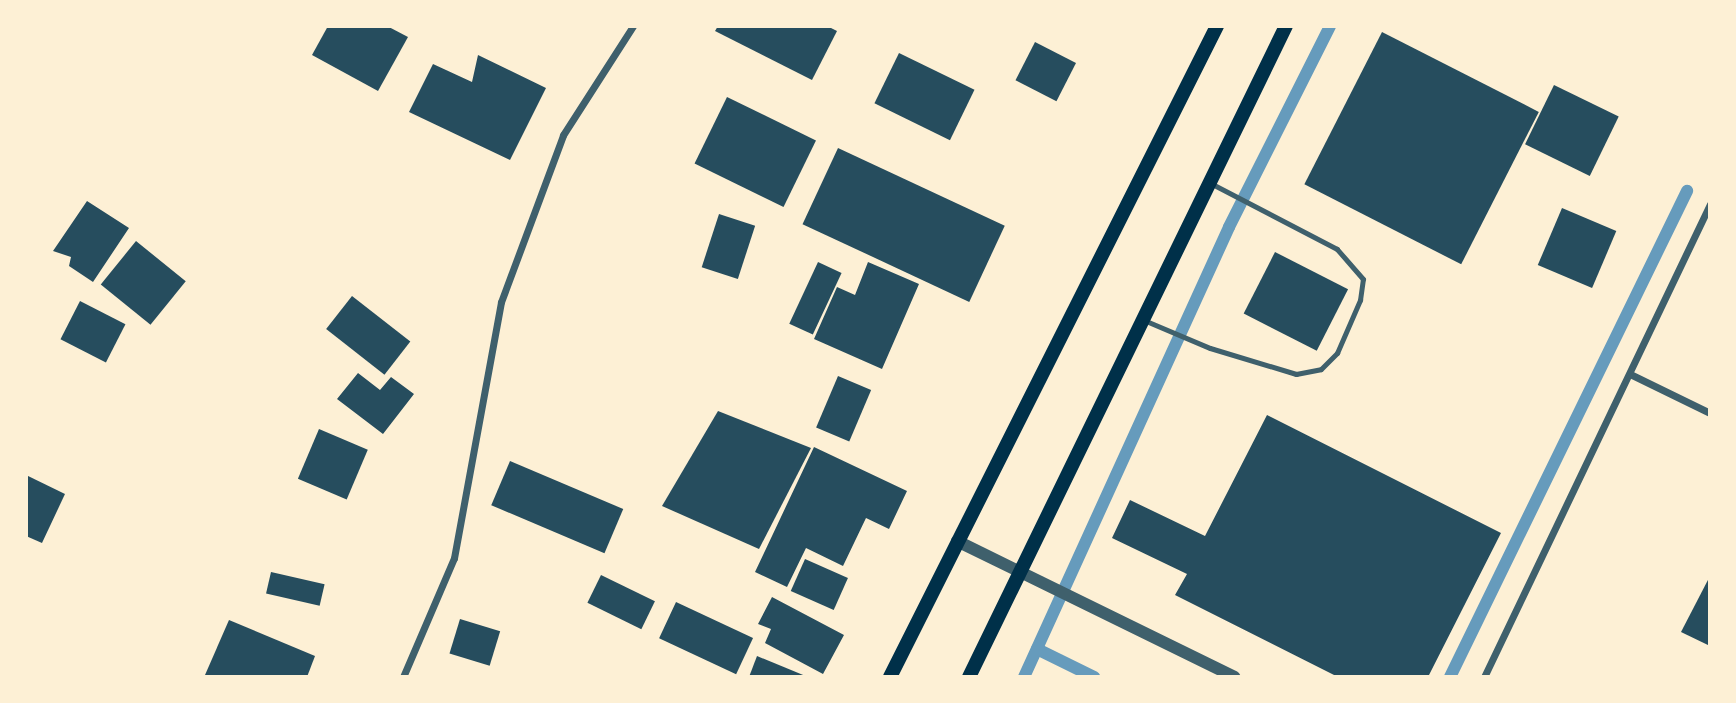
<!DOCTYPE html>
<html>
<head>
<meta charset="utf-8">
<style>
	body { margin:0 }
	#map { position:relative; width:1736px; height:703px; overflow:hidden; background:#fdf0d5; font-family:"DejaVu Sans",sans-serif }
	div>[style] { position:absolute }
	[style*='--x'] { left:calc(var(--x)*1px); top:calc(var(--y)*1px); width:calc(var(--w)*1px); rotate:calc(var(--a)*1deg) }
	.stream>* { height:12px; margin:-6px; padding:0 6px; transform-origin:6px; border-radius:6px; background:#669bbc }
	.building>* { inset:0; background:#264d5e; transform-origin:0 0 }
	.service>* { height:5px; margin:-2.5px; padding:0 2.5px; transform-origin:2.5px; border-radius:2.5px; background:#3f606c }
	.minor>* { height:7px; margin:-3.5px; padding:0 3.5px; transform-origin:3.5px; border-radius:3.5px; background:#3f606c }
	.tertiary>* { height:12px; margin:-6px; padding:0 6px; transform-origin:6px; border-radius:6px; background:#3f606c }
	.secondary>* { height:14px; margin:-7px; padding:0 7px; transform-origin:7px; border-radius:7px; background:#003049 }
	span { translate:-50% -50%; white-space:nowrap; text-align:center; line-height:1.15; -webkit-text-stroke:6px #fdf0d5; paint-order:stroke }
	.frame { position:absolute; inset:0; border:28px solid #fdf0d5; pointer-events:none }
</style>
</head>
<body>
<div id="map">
	<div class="stream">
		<i style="--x:1037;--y:649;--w:64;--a:26.2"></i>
		<i style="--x:1024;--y:677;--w:494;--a:-65.5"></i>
		<i style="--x:1229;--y:227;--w:225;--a:-63.3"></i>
		<i style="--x:1450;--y:677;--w:541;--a:-64"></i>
	</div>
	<div class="building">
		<i style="clip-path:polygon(328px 26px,387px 26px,408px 37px,378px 91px,312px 55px)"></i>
		<i style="clip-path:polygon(718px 26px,827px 26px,837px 31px,812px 80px,715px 31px)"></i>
		<i style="left:1382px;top:32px;width:176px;height:171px;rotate:27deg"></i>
		<i style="left:1035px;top:42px;width:46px;height:43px;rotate:27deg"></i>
		<i style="left:899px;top:53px;width:84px;height:56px;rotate:26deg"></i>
		<i style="clip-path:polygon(478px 55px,546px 88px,510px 160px,409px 112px,433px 64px,472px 82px)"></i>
		<i style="left:1554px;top:85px;width:72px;height:66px;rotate:26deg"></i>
		<i style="left:727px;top:97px;width:99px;height:74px;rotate:26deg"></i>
		<i style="left:838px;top:148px;width:184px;height:84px;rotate:25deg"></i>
		<i style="clip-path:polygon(87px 201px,129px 228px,93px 282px,69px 266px,71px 257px,53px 251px)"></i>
		<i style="left:1562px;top:208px;width:59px;height:62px;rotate:23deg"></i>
		<i style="left:719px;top:214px;width:38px;height:56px;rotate:18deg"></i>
		<i style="left:136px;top:241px;width:64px;height:56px;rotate:39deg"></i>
		<i style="left:1275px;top:252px;width:82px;height:69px;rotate:27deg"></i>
		<i style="left:818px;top:262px;width:26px;height:68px;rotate:25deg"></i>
		<i style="clip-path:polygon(868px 262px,919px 284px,882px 369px,814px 339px,837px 287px,855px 295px)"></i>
		<i style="left:352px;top:296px;width:74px;height:42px;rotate:38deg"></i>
		<i style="left:80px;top:301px;width:51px;height:43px;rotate:27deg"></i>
		<i style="clip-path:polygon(358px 373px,380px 390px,391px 377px,414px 394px,383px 434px,337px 399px)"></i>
		<i style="left:838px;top:376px;width:36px;height:56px;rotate:23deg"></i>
		<i style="clip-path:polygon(718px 411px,811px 448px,759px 549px,662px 506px)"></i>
		<i style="clip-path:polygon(1267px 415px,1501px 533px,1428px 677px,1338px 677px,1175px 595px,1187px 574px,1112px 538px,1130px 500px,1205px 536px)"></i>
		<i style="left:319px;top:429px;width:53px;height:54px;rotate:23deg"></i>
		<i style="clip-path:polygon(814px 447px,907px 491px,889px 529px,866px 518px,843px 566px,806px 548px,787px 587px,755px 572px)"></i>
		<i style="left:510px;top:461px;width:123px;height:48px;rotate:23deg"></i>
		<i style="clip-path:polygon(26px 475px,65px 494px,42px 543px,26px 536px)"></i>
		<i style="left:805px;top:559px;width:47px;height:35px;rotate:24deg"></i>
		<i style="left:271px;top:572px;width:55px;height:22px;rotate:13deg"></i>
		<i style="left:601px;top:575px;width:60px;height:31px;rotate:26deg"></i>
		<i style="clip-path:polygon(1710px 576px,1710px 646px,1681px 632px)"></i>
		<i style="clip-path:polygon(772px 597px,844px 635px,823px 674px,765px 643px,771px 629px,758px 624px)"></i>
		<i style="left:676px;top:602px;width:85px;height:40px;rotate:25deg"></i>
		<i style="left:460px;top:619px;width:42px;height:36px;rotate:17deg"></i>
		<i style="clip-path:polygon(229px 620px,315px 656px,307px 677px,205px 675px)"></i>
		<i style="clip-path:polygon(757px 656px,808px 677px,749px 677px)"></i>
	</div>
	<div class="service">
		<i style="--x:1146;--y:321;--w:69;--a:22.9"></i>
		<i style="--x:1210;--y:348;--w:90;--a:16.8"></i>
		<i style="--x:1296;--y:374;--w:25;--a:-11"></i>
		<i style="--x:1321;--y:369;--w:23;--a:-45"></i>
		<i style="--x:1337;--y:353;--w:58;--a:-66.5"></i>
		<i style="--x:1360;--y:300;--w:21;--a:-82"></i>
		<i style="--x:1363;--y:279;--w:40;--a:-131"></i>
		<i style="--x:1337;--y:249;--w:143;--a:-152.5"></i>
	</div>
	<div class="minor">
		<i style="--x:1630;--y:374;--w:89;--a:26"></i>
		<i style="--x:403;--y:677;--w:129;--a:-66.8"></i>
		<i style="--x:454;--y:558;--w:260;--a:-79.6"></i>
		<i style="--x:501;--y:302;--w:178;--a:-69.6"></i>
		<i style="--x:563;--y:135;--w:130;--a:-57.3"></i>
		<i style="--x:1484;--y:677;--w:524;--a:-64.46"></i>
	</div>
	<div class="tertiary">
		<i style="--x:957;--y:541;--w:309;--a:26.1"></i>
	</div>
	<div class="secondary">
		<i style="--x:890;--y:677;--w:729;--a:-63.33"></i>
		<i style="--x:969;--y:677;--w:724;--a:-64.04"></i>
	</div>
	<div class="frame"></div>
</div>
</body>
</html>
